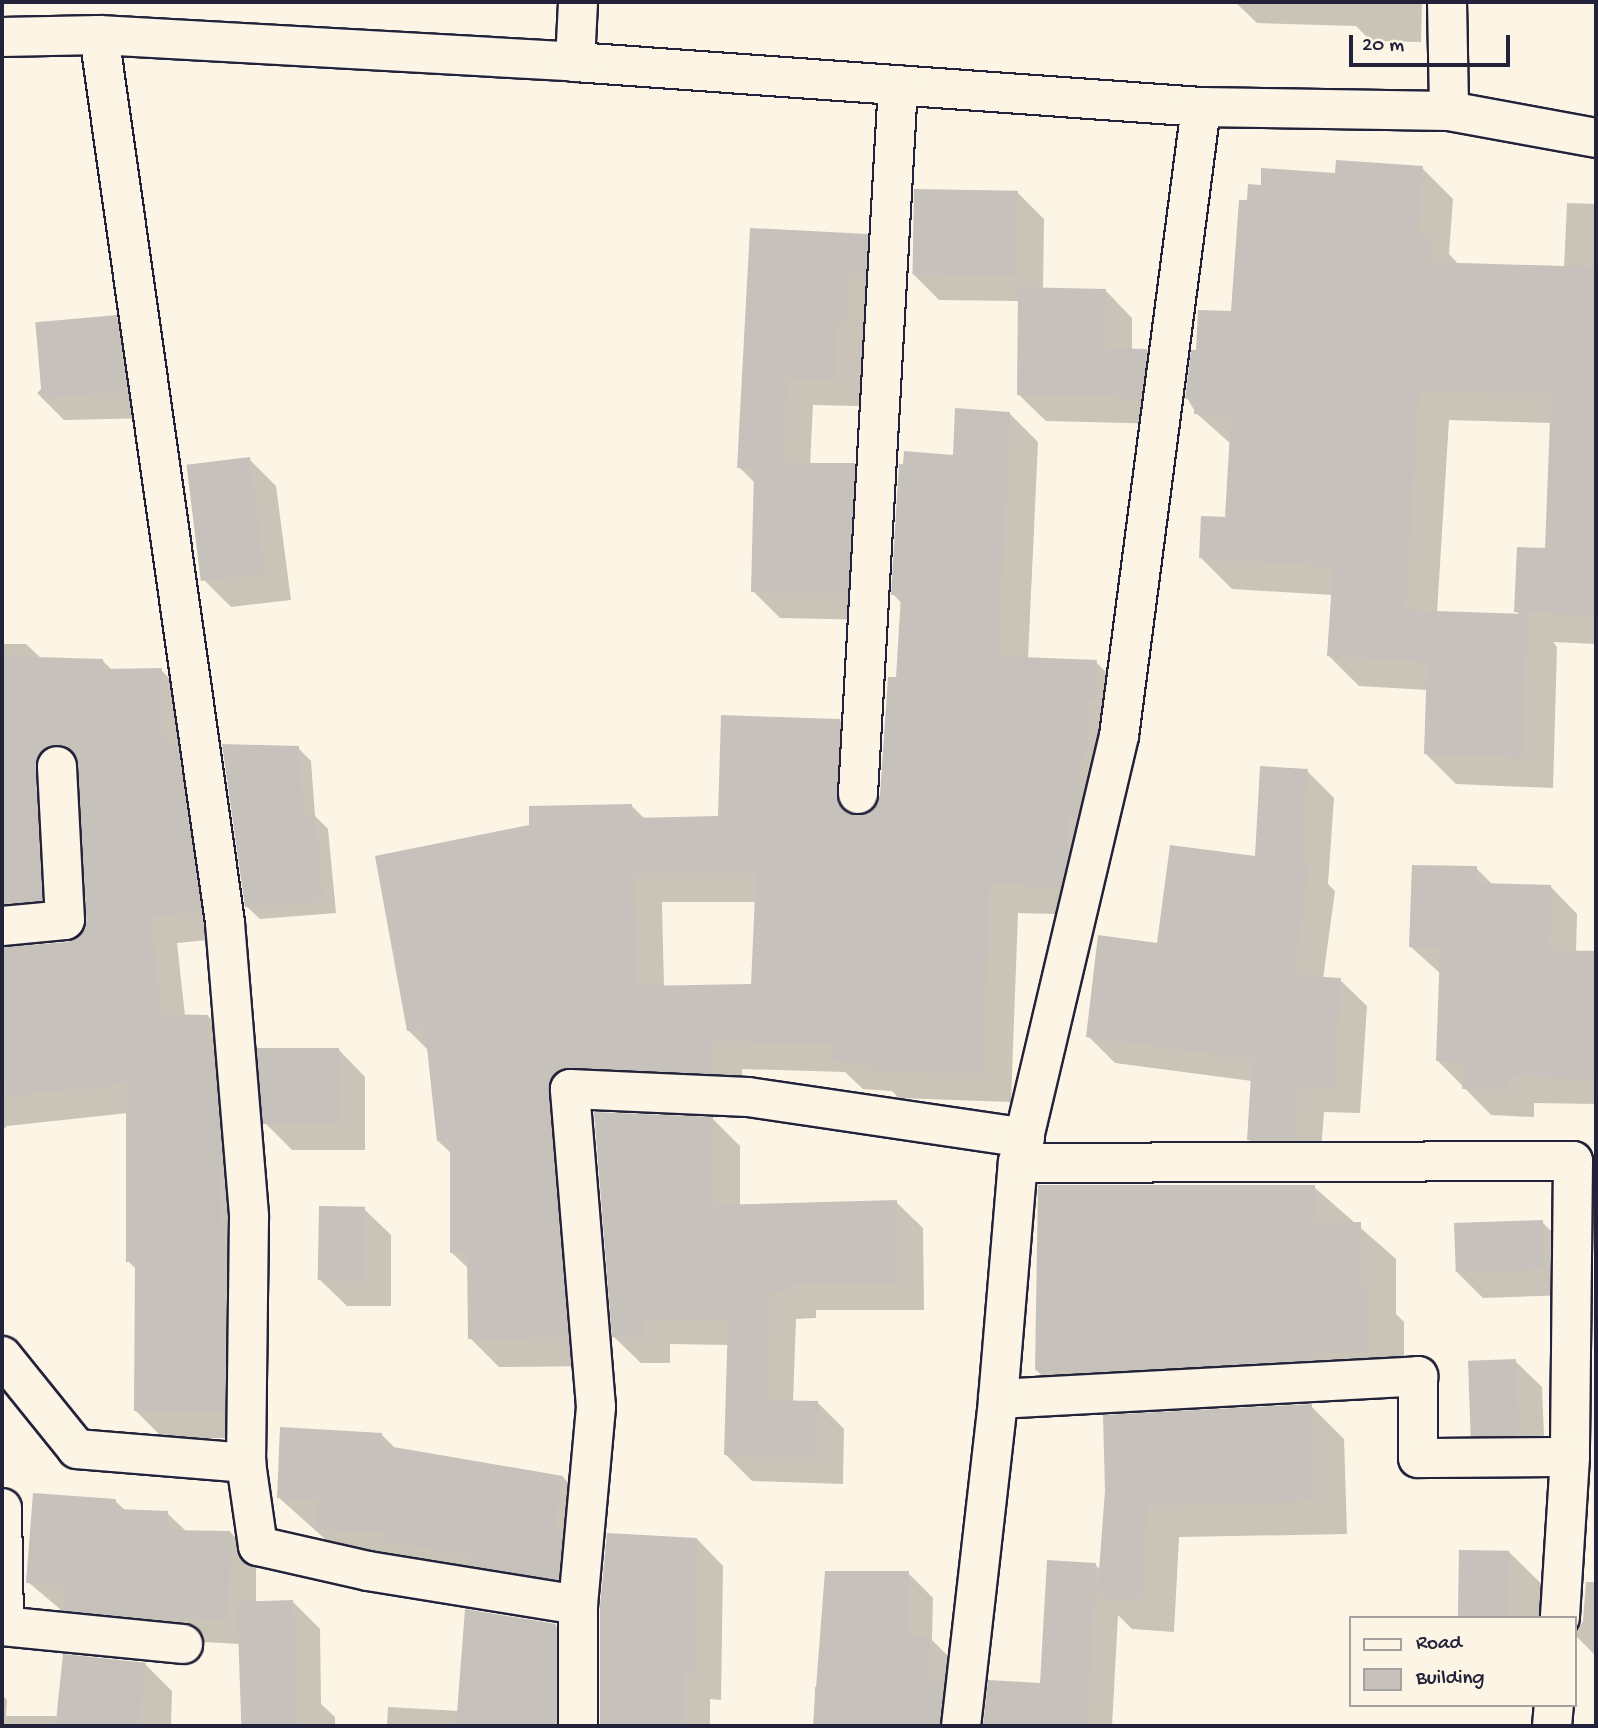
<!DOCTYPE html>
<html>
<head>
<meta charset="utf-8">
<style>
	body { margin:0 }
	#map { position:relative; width:1598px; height:1728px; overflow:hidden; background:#fcf5e5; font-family:"Gochi Hand",sans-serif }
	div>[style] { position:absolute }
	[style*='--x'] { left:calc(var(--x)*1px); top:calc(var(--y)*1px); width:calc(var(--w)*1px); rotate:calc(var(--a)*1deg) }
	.shadow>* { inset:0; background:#0003 }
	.building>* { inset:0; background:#c6c1bb; transform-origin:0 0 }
	.roads { filter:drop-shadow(2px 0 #22223b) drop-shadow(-2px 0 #22223b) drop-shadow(0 2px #22223b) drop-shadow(0 -2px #22223b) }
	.street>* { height:38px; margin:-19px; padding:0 19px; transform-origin:19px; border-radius:19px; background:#fcf5e5 }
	span { translate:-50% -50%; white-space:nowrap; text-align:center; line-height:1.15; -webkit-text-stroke:7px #fcf5e5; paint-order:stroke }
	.frame { position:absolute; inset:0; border:4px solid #22223b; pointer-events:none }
	.legend { position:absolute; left:1349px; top:1616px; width:228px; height:91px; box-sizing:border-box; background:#fcf5e5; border:2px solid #a5a1a1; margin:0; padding:9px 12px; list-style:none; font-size:21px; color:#22223b }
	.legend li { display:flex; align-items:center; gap:14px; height:35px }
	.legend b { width:35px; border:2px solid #a5a1a1 }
	.scale { position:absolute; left:1349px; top:35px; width:161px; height:32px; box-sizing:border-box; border:4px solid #22223b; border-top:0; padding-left:9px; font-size:21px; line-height:24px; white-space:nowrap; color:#22223b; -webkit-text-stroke:5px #fcf5e5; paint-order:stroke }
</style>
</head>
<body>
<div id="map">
	<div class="shadow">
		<i style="clip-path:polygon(1235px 2px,1422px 2px,1421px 42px,1371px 41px,1356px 26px,1257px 23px)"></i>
		<i style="clip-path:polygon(evenodd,1422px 168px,1453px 199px,1449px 254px,1459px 265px,1564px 268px,1567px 203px,1596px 204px,1596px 644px,1553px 642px,1557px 647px,1553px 788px,1456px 784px,1426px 754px,1428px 690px,1359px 686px,1328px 655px,1333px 595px,1232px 589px,1201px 558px,1227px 519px,1231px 444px,1196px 413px,1187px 398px,1198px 352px,1233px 312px,1249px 202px,1262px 186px,1422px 168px,1449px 420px,1552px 423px,1547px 550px,1516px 611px,1521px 616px,1437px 613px,1449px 420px)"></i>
		<i style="clip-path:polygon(1017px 192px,1044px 219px,1043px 289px,1106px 291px,1132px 318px,1132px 350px,1147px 350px,1173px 377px,1167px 424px,1046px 421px,1019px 395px,1020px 301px,939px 300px,912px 273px)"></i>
		<i style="clip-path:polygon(867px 236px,894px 262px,872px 349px,863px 348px,860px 406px,813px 405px,810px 465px,854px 465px,881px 492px,874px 620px,780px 618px,753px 591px,756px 484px,739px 467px,745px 330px)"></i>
		<i style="clip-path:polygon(116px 317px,143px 344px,150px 418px,64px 420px,37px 393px)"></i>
		<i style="clip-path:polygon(evenodd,1009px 413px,1038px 442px,1028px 659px,1096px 662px,1125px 691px,1090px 915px,1018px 913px,1011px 1102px,899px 1098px,892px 1091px,863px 1089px,845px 1072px,742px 1069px,742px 1102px,589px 1098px,597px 1366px,499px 1367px,470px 1338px,469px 1269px,452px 1253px,452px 1154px,438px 1141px,429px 1051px,408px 1030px,631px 805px,645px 819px,720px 818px,840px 721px,869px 750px,867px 819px,882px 796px,898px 679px,902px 604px,893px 594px,954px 457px,1009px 413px,662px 902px,756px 902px,753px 986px,664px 988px,662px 902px)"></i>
		<i style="clip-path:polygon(249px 459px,276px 486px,291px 600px,231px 607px,204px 580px)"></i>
		<i style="clip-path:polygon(evenodd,2px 644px,26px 644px,42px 659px,103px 661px,112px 670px,161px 670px,188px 697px,228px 938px,177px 943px,185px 1016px,208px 1016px,235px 1044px,251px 1438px,163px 1438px,136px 1411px,137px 1270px,128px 1261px,128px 1113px,7px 1126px,2px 1131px,2px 644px,78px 774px,87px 930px,68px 943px,11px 947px,16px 936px,69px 927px,64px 784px,78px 774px)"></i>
		<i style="clip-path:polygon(298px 748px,311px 761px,315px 816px,328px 829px,336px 913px,260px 919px,246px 906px)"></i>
		<i style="clip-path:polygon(1307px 771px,1334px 798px,1328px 884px,1335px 891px,1323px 979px,1340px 980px,1367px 1006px,1360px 1113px,1324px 1112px,1320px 1166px,1275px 1166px,1249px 1140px,1252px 1081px,1115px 1063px,1088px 1036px,1159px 945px,1256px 858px)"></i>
		<i style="clip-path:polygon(1476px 868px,1493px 885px,1551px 887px,1577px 914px,1576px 952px,1596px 953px,1596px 1104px,1534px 1103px,1534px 1117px,1491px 1115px,1438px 1061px,1441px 974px,1411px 947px)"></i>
		<i style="clip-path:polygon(339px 1050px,365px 1077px,365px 1150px,292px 1150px,265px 1123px)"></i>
		<i style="clip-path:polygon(713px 1119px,740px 1146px,740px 1206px,896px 1202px,923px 1228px,924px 1310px,816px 1310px,816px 1318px,796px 1319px,793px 1402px,818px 1403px,844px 1429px,843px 1484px,752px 1481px,726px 1455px,729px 1345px,670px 1344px,670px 1363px,641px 1363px,614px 1337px)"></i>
		<i style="clip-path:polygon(1314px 1187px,1396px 1259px,1396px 1314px,1404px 1322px,1404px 1388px,1072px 1405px,1036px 1370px)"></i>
		<i style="clip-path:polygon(364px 1209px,391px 1235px,391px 1306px,347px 1306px,320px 1280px)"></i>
		<i style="clip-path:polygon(1542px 1222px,1569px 1249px,1571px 1295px,1483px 1298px,1456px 1271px)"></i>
		<i style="clip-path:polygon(1515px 1361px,1542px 1387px,1545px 1462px,1499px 1462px,1472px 1435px)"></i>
		<i style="clip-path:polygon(1311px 1406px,1344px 1439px,1347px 1534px,1179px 1537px,1174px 1632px,1132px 1629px,1118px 1615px,1112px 1726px,983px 1726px,990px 1682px,1042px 1685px,1095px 1565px,1101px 1570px,1106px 1491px)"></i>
		<i style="clip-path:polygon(382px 1435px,396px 1449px,563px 1477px,597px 1512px,592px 1613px,352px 1563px,278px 1497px)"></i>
		<i style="clip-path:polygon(115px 1501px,126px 1511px,167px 1513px,187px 1532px,230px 1532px,256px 1559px,256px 1603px,293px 1602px,320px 1629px,321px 1704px,335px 1717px,335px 1726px,242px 1726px,240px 1644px,92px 1636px,28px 1582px)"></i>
		<i style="clip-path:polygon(697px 1539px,723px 1566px,721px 1700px,710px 1699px,710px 1726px,602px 1726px,602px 1606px)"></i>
		<i style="clip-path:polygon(1509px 1552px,1566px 1608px,1566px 1618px,1459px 1618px)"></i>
		<i style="clip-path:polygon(908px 1573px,933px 1598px,932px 1640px,954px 1662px,967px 1726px,814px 1726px,815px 1687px,821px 1687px)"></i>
		<i style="clip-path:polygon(1586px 1582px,1596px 1582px,1596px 1656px,1575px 1635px,1583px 1621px)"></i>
		<i style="clip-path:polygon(555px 1625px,582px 1652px,584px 1726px,387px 1726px,388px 1707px,459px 1711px)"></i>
		<i style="clip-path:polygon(145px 1664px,172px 1691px,171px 1726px,2px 1726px,2px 1695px,7px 1700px,6px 1716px,55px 1716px,64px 1725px)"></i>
	</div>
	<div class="building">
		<i style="clip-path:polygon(1336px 160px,1423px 166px,1418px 233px,1431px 234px,1429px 262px,1596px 267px,1596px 615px,1514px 612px,1517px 547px,1545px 548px,1551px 394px,1419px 390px,1405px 610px,1527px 614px,1522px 758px,1424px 754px,1427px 662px,1327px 656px,1333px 567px,1199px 558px,1201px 516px,1225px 517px,1231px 416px,1194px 414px,1195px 399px,1185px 399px,1191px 350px,1196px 350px,1198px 310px,1231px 311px,1239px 200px,1247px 200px,1248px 184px,1261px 185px,1261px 168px,1335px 173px)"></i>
		<i style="left:914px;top:189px;width:104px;height:85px;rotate:1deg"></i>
		<i style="clip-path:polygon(750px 228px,868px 234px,865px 273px,847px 273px,846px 323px,837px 322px,834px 380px,787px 379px,783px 463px,855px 463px,847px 594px,751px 592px,754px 469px,737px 468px)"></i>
		<i style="clip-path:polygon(1018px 287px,1106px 289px,1106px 348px,1147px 349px,1141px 398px,1017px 395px)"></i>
		<i style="left:117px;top:315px;width:77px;height:82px;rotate:85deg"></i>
		<i style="clip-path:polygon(evenodd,955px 408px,1010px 412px,998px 656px,1097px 660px,1095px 701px,1088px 701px,1085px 764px,1079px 763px,1077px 817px,1068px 817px,1068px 859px,1061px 887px,990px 884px,982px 1074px,869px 1070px,869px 1063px,832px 1061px,832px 1045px,714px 1041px,714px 1074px,560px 1070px,551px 1078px,548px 1091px,568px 1338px,468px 1339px,467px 1253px,450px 1253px,450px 1139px,437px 1141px,425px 1029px,407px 1031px,375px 856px,529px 825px,529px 806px,632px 804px,632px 818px,718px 816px,721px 715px,840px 719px,838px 803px,847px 813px,868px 813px,880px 795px,888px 677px,896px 677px,901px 595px,891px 595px,899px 464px,903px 464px,904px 451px,953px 455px,955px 408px,756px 873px,751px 984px,637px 986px,634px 874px,756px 873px)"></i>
		<i style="left:250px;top:457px;width:117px;height:64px;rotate:83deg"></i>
		<i style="clip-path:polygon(2px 656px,103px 659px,103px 669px,162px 668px,162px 734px,166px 734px,167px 742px,177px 743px,201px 911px,151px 917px,161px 1014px,208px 1015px,208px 1047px,213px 1047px,220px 1125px,225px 1411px,134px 1411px,135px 1262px,126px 1262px,126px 1084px,6px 1096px,2px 947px,68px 942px,84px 930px,87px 919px,79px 765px,75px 754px,57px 744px,45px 748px,35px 766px,42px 900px,2px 904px)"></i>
		<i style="clip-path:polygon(222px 744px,299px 746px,303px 815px,315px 814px,323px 901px,245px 907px)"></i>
		<i style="clip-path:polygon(1260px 766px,1308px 769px,1301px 862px,1309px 863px,1294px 975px,1341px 978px,1334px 1088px,1298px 1086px,1294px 1140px,1247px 1140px,1252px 1059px,1086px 1037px,1098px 935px,1157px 943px,1170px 845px,1255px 856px)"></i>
		<i style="clip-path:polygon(1412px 865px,1477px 866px,1476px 883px,1551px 885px,1549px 950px,1596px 951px,1596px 1078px,1508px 1077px,1508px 1090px,1462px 1089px,1464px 1062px,1436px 1061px,1440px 949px,1409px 947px)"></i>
		<i style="left:257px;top:1048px;width:82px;height:76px"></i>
		<i style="clip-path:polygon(594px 1112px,713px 1117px,714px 1205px,897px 1200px,898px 1284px,790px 1284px,790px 1292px,770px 1293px,766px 1400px,818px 1401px,817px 1458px,724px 1455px,728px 1319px,644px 1318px,644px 1337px,612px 1337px)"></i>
		<i style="clip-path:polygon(1038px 1185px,1315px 1185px,1315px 1222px,1361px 1222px,1361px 1285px,1369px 1285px,1369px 1353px,1311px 1353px,1311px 1360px,1101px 1371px,1035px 1370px)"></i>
		<i style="left:319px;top:1206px;width:46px;height:74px;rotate:1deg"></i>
		<i style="left:1543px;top:1220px;width:49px;height:89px;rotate:88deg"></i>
		<i style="left:1516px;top:1359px;width:76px;height:48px;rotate:88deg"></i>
		<i style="clip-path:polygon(1312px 1404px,1314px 1501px,1147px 1505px,1142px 1599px,1097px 1597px,1105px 1491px,1103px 1415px)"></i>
		<i style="clip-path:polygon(280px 1427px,382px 1433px,382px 1445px,563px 1476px,554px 1530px,563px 1531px,558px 1580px,468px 1565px,469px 1556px,383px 1541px,384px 1533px,316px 1529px,317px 1500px,277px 1498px)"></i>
		<i style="clip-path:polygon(33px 1493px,116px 1499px,116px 1509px,168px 1511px,168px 1530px,230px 1531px,229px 1619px,147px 1618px,64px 1610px,64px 1586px,26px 1583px)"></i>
		<i style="clip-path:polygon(607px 1533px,697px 1538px,695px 1674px,684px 1673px,685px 1726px,600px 1726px,600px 1606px)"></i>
		<i style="left:1459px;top:1550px;width:50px;height:68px;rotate:1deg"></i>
		<i style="clip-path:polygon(1047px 1560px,1096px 1563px,1087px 1726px,983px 1726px,988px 1680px,1040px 1683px)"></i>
		<i style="clip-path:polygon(825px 1571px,909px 1571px,908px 1635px,930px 1635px,930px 1677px,944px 1678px,940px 1726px,813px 1726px)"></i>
		<i style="left:293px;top:1600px;width:126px;height:56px;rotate:88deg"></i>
		<i style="clip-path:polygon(465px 1609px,556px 1624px,556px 1726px,456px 1726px)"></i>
		<i style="left:63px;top:1654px;width:83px;height:72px;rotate:6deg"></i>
	</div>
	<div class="roads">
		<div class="street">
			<i style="--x:1447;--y:2;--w:109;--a:88.9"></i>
			<i style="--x:99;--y:35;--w:897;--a:81.92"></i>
			<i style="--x:225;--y:923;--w:295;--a:85.3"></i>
			<i style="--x:249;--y:1217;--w:246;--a:90.7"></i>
			<i style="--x:246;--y:1463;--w:84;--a:81.8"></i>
			<i style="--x:258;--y:1546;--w:113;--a:12.8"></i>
			<i style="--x:368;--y:1571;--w:213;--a:9.2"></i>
			<i style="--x:2;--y:37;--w:97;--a:-1.2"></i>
			<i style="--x:99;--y:35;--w:477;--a:3.2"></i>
			<i style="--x:575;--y:62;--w:628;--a:4.11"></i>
			<i style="--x:1201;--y:107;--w:248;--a:0.9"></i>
			<i style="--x:1449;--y:111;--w:149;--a:10.4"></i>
			<i style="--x:575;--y:62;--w:60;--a:-87.1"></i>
			<i style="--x:858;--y:794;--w:710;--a:-86.77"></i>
			<i style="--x:2;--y:926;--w:63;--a:-5.4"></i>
			<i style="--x:65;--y:920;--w:154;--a:-93"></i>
			<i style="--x:1018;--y:1163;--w:555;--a:-0.21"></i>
			<i style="--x:1573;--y:1161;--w:296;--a:90.6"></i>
			<i style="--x:1570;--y:1457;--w:161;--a:93.6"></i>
			<i style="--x:2;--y:1356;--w:119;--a:51.1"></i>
			<i style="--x:77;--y:1449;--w:170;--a:4.7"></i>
			<i style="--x:998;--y:1399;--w:421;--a:-3.1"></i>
			<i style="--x:1418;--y:1376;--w:82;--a:90"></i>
			<i style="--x:1418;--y:1458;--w:152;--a:-0.4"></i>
			<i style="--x:2;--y:1508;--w:118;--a:89"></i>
			<i style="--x:2;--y:1626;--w:182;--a:5.7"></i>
			<i style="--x:578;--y:1726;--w:121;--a:-90"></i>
			<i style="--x:578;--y:1605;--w:199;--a:-84.8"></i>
			<i style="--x:596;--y:1407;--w:319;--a:-94.7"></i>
			<i style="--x:570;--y:1089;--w:178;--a:2.6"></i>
			<i style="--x:748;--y:1097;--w:280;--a:8.4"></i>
			<i style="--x:961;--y:1726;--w:329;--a:-83.5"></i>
			<i style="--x:998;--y:1399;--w:237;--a:-85.2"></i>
			<i style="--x:1018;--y:1163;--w:439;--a:-76.7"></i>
			<i style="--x:1119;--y:736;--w:634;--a:-82.57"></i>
			<i style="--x:1552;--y:1726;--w:21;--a:-85"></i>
		</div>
	</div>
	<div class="frame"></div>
	<ul class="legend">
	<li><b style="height:9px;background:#fcf5e5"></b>Road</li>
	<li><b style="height:19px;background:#c6c1bb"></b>Building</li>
	</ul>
	<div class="scale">20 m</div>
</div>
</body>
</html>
